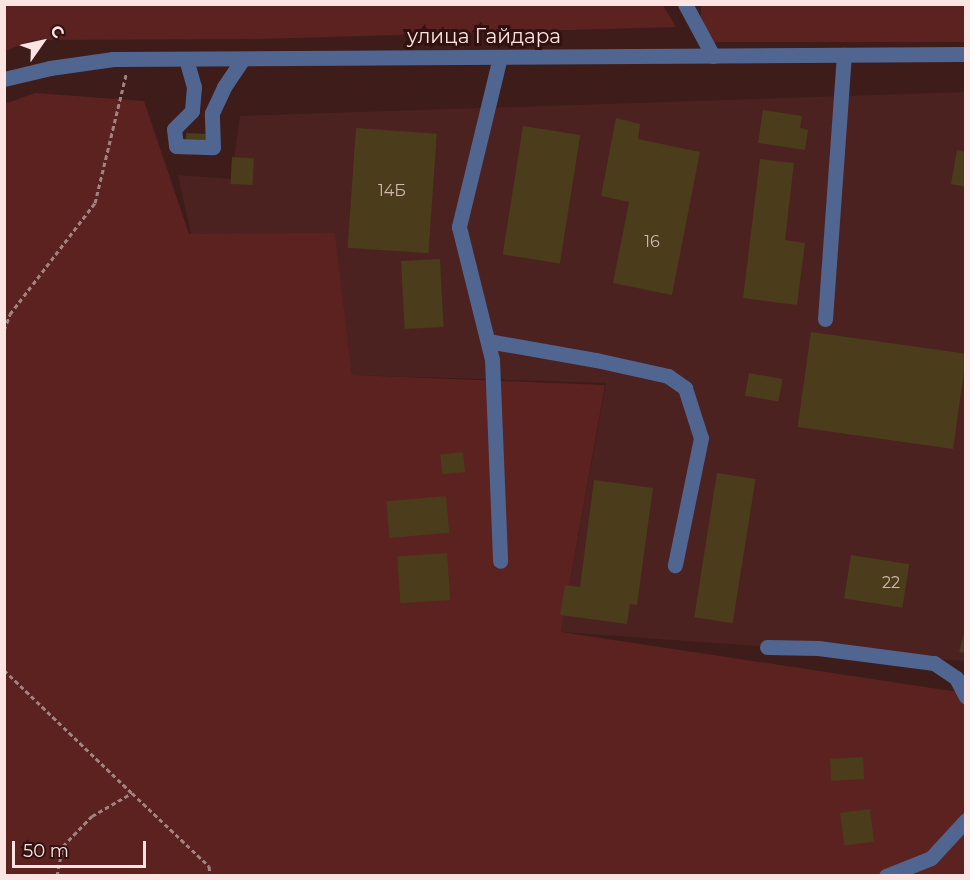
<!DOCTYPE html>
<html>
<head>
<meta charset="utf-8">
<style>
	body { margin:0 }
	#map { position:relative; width:970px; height:880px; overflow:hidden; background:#3d1c1a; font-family:Montserrat,sans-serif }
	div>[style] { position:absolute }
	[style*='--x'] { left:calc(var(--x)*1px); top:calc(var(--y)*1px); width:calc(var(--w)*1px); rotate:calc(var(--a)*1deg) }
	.built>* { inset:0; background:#4b2220 }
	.green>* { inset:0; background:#5b2220; transform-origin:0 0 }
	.building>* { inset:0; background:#4b3c1b; transform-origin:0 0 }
	.path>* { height:3px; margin-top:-1.5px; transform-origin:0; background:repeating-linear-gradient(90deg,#a18482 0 4.5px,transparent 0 7.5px) }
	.minor>* { height:15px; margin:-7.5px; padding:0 7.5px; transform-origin:7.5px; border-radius:7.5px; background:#516591 }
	span { translate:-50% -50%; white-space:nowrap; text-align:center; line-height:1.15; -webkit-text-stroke:6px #321211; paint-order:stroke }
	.number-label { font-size:16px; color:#d0bab0 }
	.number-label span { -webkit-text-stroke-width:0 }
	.street-label { font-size:20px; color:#fce4e2 }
	.frame { position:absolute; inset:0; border:6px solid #fce4e2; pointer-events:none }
	.north { position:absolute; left:12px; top:12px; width:60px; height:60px; -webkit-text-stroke:4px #321211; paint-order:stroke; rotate:56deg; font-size:16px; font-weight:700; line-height:24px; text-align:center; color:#fce4e2 }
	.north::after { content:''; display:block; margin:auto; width:21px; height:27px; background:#fce4e2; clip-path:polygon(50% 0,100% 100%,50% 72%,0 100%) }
	.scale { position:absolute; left:12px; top:841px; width:134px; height:27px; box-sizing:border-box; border:3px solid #fce4e2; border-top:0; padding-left:8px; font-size:18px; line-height:21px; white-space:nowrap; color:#fce4e2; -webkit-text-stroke:4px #321211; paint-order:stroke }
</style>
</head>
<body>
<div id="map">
	<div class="built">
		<i style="clip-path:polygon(965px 92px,965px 661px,561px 632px,606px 383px,352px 375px,335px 234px,191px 234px,178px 175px,231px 179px,240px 116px)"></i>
	</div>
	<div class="green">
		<i style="clip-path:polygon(5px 4px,662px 4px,676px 27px,261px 39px,33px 40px,5px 51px)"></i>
		<i style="left:701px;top:5px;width:264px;height:37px"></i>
		<i style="clip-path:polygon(35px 93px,144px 101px,189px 234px,335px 233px,352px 375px,605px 385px,561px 632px,965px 693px,965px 875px,5px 876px,4px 104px)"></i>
	</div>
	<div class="building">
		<i style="clip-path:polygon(763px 110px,802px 116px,800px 128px,808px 130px,805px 150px,758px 143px)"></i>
		<i style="clip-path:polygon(616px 118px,640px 124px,638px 139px,700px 152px,672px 295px,613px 283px,629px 202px,601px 196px)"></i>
		<i style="left:523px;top:126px;width:58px;height:130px;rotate:9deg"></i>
		<i style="left:356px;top:128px;width:81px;height:120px;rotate:4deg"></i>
		<i style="clip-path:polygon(186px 133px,208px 134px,205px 144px,186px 143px)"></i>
		<i style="clip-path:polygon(957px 150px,966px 152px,966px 187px,951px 184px)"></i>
		<i style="left:232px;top:157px;width:22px;height:27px;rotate:3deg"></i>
		<i style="clip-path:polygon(760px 159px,794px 163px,785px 240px,805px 243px,797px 305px,743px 298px)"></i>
		<i style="left:440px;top:259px;width:68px;height:39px;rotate:87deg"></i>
		<i style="left:811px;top:332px;width:157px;height:96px;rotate:8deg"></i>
		<i style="left:749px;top:373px;width:34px;height:23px;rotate:10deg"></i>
		<i style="left:463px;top:452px;width:20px;height:23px;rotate:84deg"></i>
		<i style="left:717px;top:473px;width:39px;height:146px;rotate:9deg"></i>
		<i style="clip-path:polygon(594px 480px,653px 488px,637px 605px,630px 604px,627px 624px,560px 615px,565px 585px,580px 587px)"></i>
		<i style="left:446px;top:496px;width:37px;height:60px;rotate:85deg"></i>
		<i style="left:447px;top:553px;width:47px;height:50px;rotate:86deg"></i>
		<i style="left:851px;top:555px;width:59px;height:44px;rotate:9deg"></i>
		<i style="clip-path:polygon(965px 630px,966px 630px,966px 653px,959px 652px)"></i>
		<i style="left:863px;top:757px;width:22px;height:33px;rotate:87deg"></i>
		<i style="left:870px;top:809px;width:33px;height:30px;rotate:83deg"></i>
	</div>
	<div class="path">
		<i style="--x:4;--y:330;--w:17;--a:-69"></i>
		<i style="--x:10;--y:314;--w:140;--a:-52.6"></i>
		<i style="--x:95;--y:203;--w:132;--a:-76.4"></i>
		<i style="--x:4;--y:670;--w:178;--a:43.9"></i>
		<i style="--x:57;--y:876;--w:31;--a:-79"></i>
		<i style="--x:63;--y:846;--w:42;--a:-46"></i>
		<i style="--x:92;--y:816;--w:46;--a:-29.9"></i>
		<i style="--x:132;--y:793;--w:106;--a:43.5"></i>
		<i style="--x:209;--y:866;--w:10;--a:84"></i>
	</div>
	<div class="minor">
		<i style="--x:685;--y:4;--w:59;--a:61.7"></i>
		<i style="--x:500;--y:57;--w:175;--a:103.6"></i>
		<i style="--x:459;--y:227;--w:136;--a:76"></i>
		<i style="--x:492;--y:359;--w:202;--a:87.7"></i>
		<i style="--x:186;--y:59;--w:29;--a:74"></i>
		<i style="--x:194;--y:87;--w:24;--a:95"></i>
		<i style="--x:192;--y:111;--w:25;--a:135"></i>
		<i style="--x:174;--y:129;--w:17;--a:83"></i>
		<i style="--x:176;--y:146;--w:37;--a:2"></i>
		<i style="--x:213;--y:147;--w:34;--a:-92"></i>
		<i style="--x:212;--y:113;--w:29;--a:-65"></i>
		<i style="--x:224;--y:87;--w:34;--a:-56"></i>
		<i style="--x:4;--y:79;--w:47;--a:-13.4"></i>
		<i style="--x:50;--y:68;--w:64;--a:-8.1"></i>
		<i style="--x:113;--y:59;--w:853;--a:-0.34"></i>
		<i style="--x:825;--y:319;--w:265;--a:-85.9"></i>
		<i style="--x:488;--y:341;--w:110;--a:10"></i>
		<i style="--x:596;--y:360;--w:74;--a:12.5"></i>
		<i style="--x:668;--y:376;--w:21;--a:35"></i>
		<i style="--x:685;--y:388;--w:52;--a:72.3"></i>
		<i style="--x:701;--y:438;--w:130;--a:101.6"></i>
		<i style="--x:767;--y:647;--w:51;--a:1.1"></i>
		<i style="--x:818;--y:648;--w:117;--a:7.4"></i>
		<i style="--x:934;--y:663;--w:27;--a:34"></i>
		<i style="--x:956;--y:678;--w:21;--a:62"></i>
		<i style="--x:886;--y:876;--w:48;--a:-21.8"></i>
		<i style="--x:931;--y:858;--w:52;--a:-47.4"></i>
	</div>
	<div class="number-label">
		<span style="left:392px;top:191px">14Б</span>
		<span style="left:652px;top:242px">16</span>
		<span style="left:891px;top:583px">22</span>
	</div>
	<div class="street-label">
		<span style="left:484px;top:36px">улица Гайдара</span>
	</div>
	<div class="frame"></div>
	<div class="north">С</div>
	<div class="scale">50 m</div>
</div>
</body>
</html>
